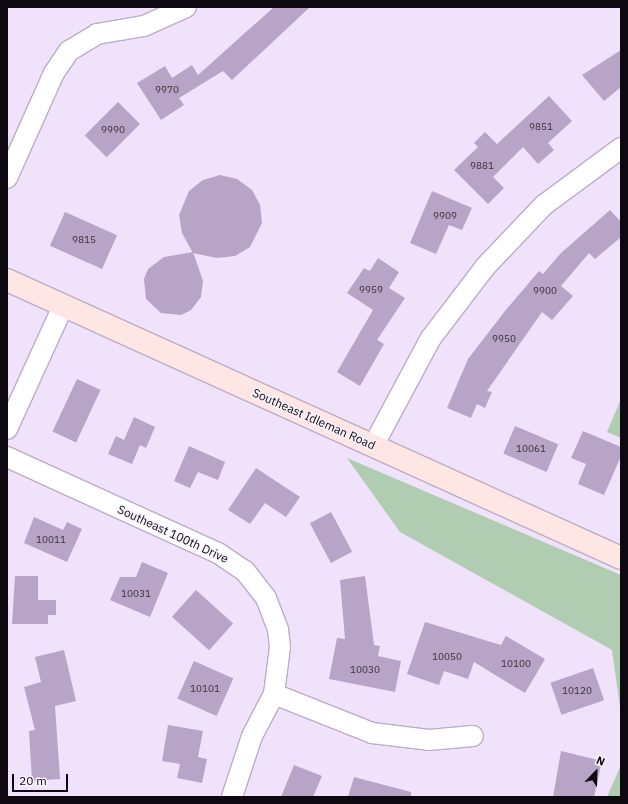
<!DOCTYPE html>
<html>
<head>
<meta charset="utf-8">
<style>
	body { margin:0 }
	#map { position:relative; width:628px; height:804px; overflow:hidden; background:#f0e2fb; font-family:"IBM Plex Sans",sans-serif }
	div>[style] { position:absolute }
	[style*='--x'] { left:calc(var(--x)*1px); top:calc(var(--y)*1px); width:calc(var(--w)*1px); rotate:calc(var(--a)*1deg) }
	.green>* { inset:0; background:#b0ccb1 }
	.building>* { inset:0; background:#b8a4c6; transform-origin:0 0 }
	.roads { filter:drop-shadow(1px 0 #bbadc5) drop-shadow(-1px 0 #bbadc5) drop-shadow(0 1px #bbadc5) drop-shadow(0 -1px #bbadc5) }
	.street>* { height:20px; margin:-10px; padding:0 10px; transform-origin:10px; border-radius:10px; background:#fff }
	.secondary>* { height:22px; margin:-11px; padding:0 11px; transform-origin:11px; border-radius:11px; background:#fee6e4 }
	span { translate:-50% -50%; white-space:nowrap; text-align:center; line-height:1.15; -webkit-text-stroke:3px #f8f3fd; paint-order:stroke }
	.number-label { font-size:10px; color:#38303e }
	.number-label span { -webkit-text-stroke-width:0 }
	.street-label { font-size:12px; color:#0e0911 }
	.frame { position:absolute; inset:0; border:8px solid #0e0911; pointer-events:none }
	.north { position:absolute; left:576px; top:752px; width:40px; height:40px; -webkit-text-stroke:3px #f8f3fd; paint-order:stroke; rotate:23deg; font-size:11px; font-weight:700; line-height:16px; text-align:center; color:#0e0911 }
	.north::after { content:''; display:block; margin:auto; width:14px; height:18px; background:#0e0911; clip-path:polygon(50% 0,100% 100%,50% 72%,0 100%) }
	.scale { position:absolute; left:12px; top:774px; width:56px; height:18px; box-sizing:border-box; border:2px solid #0e0911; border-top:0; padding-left:5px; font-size:12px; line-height:14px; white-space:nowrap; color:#0e0911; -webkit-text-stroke:3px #f8f3fd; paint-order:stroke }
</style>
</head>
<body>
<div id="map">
	<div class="green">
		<i style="clip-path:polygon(621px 399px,621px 438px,607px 432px)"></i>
		<i style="clip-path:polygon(347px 458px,621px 575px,621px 714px,612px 650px,400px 532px)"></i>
		<i style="clip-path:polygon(621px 765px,621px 797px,607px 797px)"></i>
	</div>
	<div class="building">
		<i style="clip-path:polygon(274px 7px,310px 7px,232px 80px,223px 71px,179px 98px,184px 105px,161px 120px,137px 83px,165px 66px,172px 78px,192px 65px,198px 75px)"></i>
		<i style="clip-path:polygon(621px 50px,621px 87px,604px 101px,582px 75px)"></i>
		<i style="clip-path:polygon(549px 96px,572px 121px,548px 143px,554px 150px,538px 164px,523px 147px,493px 177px,504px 188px,488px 204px,454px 170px,478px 147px,474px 143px,485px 132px,497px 144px)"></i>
		<i style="left:118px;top:102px;width:31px;height:47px;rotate:45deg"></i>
		<i style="clip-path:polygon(220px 175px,237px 179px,252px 190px,260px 205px,262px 223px,250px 247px,235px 256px,217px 258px,193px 253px,182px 233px,179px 215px,189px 191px,203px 180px)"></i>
		<i style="clip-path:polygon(432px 191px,472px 208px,462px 230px,449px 225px,436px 254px,410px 243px)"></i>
		<i style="clip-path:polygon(610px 210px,621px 222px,621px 237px,595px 259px,589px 253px,561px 286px,573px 296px,552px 320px,542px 312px,487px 391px,492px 392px,485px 408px,477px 404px,471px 418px,447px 408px,468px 359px,505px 311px,539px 271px,543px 274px,561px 253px)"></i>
		<i style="left:65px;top:212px;width:57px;height:37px;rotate:24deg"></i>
		<i style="clip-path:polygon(193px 252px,203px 281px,201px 297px,191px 310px,181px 315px,161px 313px,146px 299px,144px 279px,148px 269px,164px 257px)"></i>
		<i style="clip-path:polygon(378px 258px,399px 272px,389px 288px,405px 298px,377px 340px,384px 344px,360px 386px,337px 372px,373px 310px,347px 293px,364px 268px,370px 271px)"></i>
		<i style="left:77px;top:379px;width:26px;height:58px;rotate:25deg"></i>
		<i style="clip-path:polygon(134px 417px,155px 427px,146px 448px,140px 445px,132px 464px,108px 454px,116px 436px,124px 440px)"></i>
		<i style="left:515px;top:426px;width:47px;height:30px;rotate:23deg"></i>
		<i style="clip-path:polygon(583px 431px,621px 447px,621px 456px,604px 495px,578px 484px,586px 464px,571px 458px)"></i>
		<i style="clip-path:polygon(189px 446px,225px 462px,218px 480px,198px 472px,190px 488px,174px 481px)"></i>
		<i style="clip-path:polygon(256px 468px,300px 497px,286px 517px,265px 503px,250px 524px,228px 510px)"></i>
		<i style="left:331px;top:512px;width:45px;height:24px;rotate:62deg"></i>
		<i style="clip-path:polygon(34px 517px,63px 530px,67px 522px,82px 529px,67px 562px,24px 543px)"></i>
		<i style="clip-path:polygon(142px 562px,168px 573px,150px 617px,110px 600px,120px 577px,136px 577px)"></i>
		<i style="clip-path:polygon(15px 576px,38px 576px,38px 600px,56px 600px,56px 615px,48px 615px,48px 624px,12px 624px)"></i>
		<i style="clip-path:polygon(365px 576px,374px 645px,380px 646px,378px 656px,401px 661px,395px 692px,329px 679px,337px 638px,345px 639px,340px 580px)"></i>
		<i style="left:196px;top:590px;width:50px;height:36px;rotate:42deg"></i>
		<i style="clip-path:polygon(425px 622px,501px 645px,506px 636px,545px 659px,525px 693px,474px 662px,468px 679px,444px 671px,439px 685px,407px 674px)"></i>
		<i style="clip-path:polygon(64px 650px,76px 701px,55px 706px,60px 779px,32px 781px,29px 731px,35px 730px,24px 687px,41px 682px,35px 657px)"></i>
		<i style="left:194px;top:661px;width:43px;height:41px;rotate:24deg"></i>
		<i style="left:593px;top:668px;width:34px;height:45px;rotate:71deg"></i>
		<i style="clip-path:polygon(168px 725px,203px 731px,198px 757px,207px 759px,202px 783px,177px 778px,180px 764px,162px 761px)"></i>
		<i style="clip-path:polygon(561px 751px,602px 761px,594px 797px,553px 797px)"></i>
		<i style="clip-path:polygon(294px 765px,322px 776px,313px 797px,281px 797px)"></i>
		<i style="clip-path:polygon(354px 777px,411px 792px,411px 797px,348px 797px)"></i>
	</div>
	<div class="roads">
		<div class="street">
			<i style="--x:7;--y:178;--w:115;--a:-65.9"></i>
			<i style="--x:54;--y:73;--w:27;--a:-56"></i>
			<i style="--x:69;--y:51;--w:33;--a:-31"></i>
			<i style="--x:97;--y:34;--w:48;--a:-9.7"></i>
			<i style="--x:144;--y:26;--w:46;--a:-24.3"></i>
			<i style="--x:7;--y:429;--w:135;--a:-65.5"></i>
			<i style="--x:373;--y:446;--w:123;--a:-61.8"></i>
			<i style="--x:431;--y:338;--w:89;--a:-52.7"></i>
			<i style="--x:485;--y:267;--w:86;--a:-46.4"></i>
			<i style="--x:544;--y:205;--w:96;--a:-36.5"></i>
			<i style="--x:7;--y:457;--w:232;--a:24.5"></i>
			<i style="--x:218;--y:553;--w:32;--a:34"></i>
			<i style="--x:245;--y:571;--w:34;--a:52"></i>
			<i style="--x:266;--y:598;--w:34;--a:69"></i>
			<i style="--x:278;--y:630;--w:17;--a:83"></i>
			<i style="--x:280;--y:647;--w:47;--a:97.3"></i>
			<i style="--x:274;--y:694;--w:47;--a:117.6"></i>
			<i style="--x:252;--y:736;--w:64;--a:108.2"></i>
			<i style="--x:274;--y:694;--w:105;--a:21.7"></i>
			<i style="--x:372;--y:733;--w:57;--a:7"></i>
			<i style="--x:429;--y:740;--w:44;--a:-5.2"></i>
		</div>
		<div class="secondary">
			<i style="--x:7;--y:280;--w:674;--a:24.36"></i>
		</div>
	</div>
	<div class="number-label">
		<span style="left:167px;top:90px">9970</span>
		<span style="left:541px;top:127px">9851</span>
		<span style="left:113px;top:130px">9990</span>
		<span style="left:482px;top:166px">9881</span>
		<span style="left:445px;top:216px">9909</span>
		<span style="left:84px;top:240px">9815</span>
		<span style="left:371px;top:290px">9959</span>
		<span style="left:545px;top:291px">9900</span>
		<span style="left:504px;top:339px">9950</span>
		<span style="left:531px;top:449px">10061</span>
		<span style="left:51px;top:540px">10011</span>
		<span style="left:136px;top:594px">10031</span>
		<span style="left:447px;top:657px">10050</span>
		<span style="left:516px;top:664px">10100</span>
		<span style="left:365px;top:670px">10030</span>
		<span style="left:205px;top:689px">10101</span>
		<span style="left:577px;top:691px">10120</span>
	</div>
	<div class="street-label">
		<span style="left:314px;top:419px;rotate:24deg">Southeast Idleman Road</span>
		<span style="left:173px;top:534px;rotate:25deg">Southeast 100th Drive</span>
	</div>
	<div class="frame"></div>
	<div class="north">N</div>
	<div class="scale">20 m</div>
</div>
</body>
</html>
